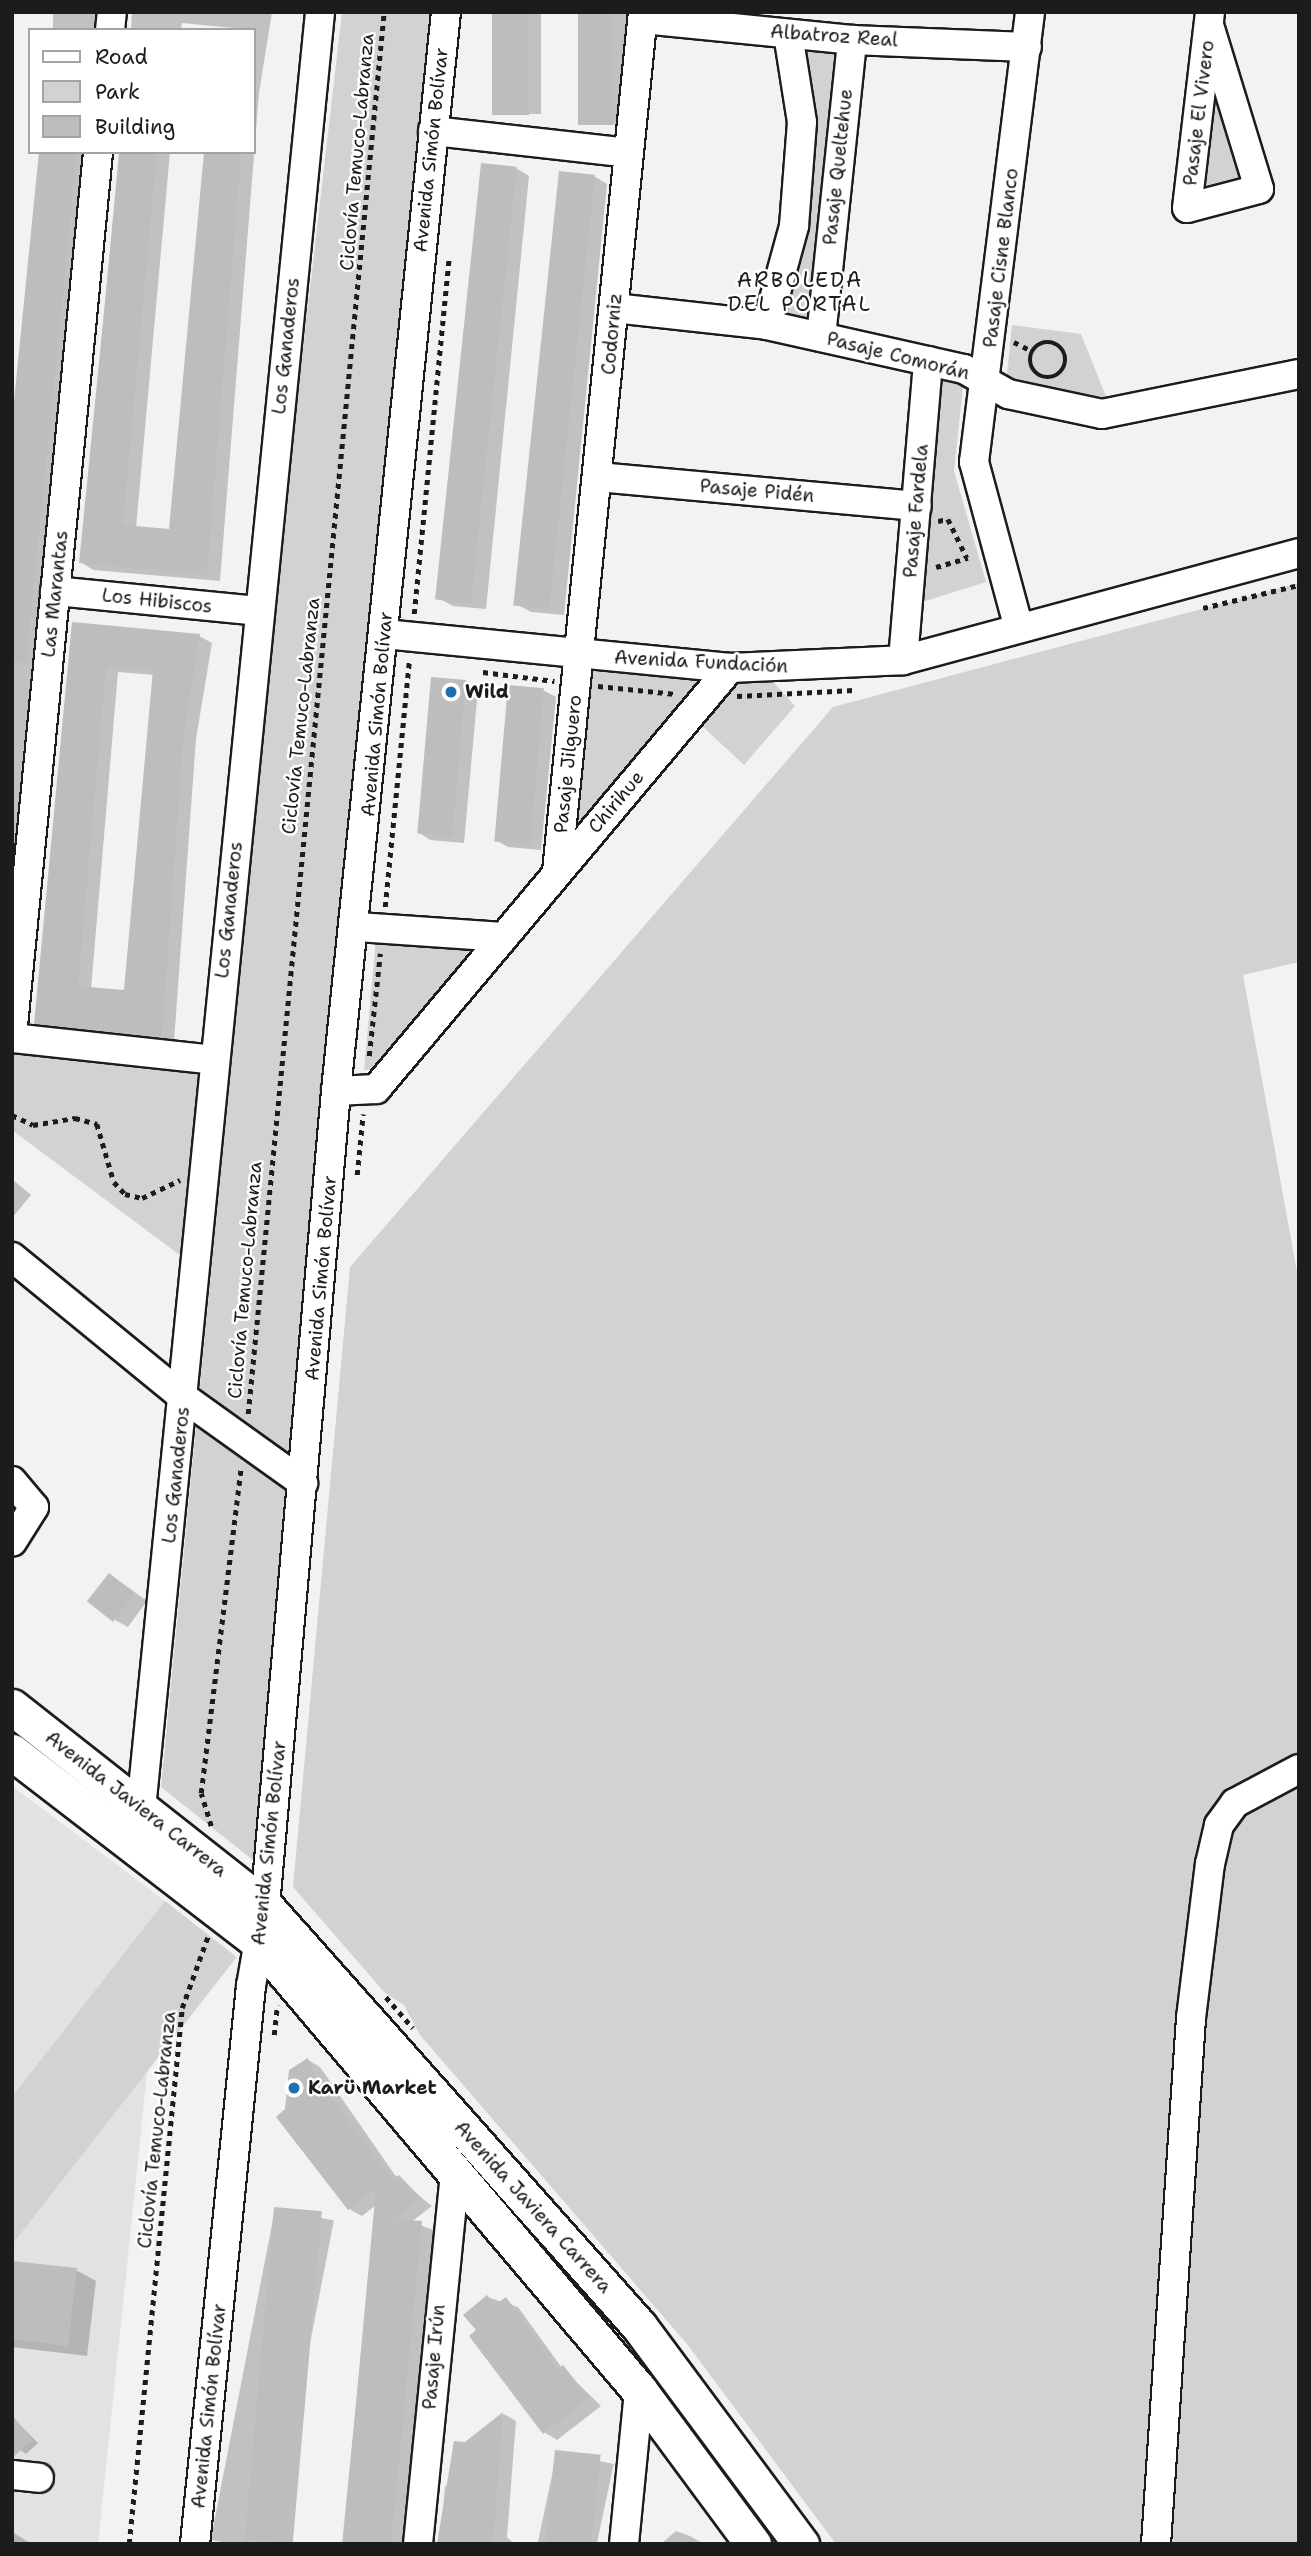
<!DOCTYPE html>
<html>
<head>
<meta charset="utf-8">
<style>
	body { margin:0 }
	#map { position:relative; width:1311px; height:2556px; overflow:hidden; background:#f2f2f2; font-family:"Shantell Sans",sans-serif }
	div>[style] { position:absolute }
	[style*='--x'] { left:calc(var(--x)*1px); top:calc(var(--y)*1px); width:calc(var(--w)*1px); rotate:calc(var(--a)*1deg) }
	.built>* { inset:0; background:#e2e2e2 }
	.green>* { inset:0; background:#d2d2d2; transform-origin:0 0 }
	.shadow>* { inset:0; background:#0003; transform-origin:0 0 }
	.building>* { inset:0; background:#bdbdbd; transform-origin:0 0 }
	.path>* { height:4.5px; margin-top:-2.25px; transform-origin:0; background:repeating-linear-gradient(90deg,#1c1c1c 0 5px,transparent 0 10px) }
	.path>.ring { margin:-2.25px; padding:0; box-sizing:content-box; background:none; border:4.5px solid #1c1c1c; border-radius:50% }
	.roads { filter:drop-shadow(2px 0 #1c1c1c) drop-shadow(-2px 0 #1c1c1c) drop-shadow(0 2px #1c1c1c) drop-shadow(0 -2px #1c1c1c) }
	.minor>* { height:28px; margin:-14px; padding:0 14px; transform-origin:14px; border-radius:14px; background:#fff }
	.major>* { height:35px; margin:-17.5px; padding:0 17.5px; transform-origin:17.5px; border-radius:17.5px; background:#fff }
	.dots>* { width:19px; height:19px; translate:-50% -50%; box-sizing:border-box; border:4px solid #fff; border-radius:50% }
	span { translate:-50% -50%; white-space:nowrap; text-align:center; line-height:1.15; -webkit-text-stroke:5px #fff; paint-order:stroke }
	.street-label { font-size:19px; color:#1c1c1c }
	.poi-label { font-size:19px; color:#1c1c1c; font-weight:700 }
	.left { translate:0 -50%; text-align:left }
	.neighbourhood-label { font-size:21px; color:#1c1c1c; letter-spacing:2px }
	.frame { position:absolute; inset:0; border:14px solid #1c1c1c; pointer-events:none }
	.legend { position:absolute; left:28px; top:28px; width:228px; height:126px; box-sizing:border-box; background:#fff; border:2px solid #a4a4a4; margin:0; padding:9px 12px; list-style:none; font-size:21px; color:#1c1c1c }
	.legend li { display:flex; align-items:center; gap:14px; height:35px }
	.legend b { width:35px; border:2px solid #a4a4a4 }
</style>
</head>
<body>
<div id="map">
	<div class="built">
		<i style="clip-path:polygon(12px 1786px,165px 1901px,98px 2544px,12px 2544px)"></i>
	</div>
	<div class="green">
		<i style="clip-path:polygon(342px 12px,436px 12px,258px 1864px,161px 1787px,290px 462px)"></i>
		<i style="clip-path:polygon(802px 46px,842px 54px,810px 326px,776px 315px)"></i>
		<i style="clip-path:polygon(1215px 65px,1246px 180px,1205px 191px,1202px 186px)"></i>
		<i style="clip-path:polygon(1012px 325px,1081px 334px,1109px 404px,1006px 385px)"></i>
		<i style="clip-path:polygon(939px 377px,964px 377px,954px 471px,986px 582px,916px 604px)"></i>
		<i style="clip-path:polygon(1299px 583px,1299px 962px,1243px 975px,1299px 1283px,1299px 2544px,836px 2544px,687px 2344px,420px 2035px,404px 2005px,385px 1993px,293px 1887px,350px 1267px,833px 707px)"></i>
		<i style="clip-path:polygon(590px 670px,701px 680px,583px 824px,573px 824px)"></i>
		<i style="clip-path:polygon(768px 676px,795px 706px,744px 765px,700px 724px,727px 682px)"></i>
		<i style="clip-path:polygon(376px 939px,483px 948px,379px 1069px,364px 1070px)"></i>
		<i style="clip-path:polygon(12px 1038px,214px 1060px,193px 1265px,12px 1130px)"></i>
		<i style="left:165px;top:1901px;width:91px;height:646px;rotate:38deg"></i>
	</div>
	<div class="shadow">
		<i style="left:53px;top:12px;width:54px;height:18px"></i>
		<i style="clip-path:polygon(132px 12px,272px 12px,259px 93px,220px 581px,93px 570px,81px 562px,119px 152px,170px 152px,136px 528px,171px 531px,205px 152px,254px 152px,254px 30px,182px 23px,181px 30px,131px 30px)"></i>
		<i style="left:494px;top:12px;width:47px;height:102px"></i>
		<i style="left:579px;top:12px;width:48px;height:112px"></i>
		<i style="clip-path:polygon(41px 152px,92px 152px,12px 933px,12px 440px)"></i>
		<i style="clip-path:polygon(516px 168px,529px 176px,486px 609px,453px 606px,440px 599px)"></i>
		<i style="clip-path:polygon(594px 176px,607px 184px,564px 615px,531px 612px,518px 605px)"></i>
		<i style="clip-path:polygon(evenodd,73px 624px,199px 636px,212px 643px,196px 739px,174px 1042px,48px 1030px,36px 1023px,73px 624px,118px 672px,154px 675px,125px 992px,91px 989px,118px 672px)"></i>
		<i style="clip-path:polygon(466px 681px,478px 689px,464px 843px,430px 840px,418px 832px)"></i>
		<i style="clip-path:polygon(543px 690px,556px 697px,541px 850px,508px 847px,495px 840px)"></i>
		<i style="clip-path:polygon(12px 1179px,31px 1195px,12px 1218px)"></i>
		<i style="clip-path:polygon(122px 1583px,147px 1601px,128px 1627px,115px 1620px)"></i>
		<i style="clip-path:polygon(308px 2060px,320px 2067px,397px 2178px,432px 2206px,411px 2222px,434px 2230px,402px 2544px,342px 2544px,376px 2205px,362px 2216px,349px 2209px,287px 2110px)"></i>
		<i style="left:275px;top:2209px;width:60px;height:337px;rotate:11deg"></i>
		<i style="clip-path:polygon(12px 2262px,76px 2270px,96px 2281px,87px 2356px,12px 2347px)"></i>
		<i style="clip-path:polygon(487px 2297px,518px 2307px,562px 2368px,601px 2406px,557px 2440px,544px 2432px)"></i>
		<i style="clip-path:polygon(504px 2414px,516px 2421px,507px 2537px,514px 2544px,440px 2544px,445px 2486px,451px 2487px,466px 2444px)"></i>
		<i style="clip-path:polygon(15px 2420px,38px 2443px,26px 2454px,20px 2450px)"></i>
		<i style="left:557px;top:2452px;width:58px;height:92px;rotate:12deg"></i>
		<i style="clip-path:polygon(676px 2531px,690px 2536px,704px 2544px,661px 2544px)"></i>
		<i style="clip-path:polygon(12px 2532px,32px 2544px,12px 2544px)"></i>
	</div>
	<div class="building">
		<i style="left:492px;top:12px;width:37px;height:103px"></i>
		<i style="left:578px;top:12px;width:35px;height:113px"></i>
		<i style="clip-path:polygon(39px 152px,77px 152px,26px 663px,12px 662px,12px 421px)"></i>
		<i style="clip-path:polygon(120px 152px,157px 152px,123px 525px,169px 529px,204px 152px,241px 154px,207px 575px,79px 563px)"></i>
		<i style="left:481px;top:163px;width:36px;height:439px;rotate:6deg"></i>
		<i style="left:559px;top:171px;width:36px;height:437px;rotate:6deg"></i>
		<i style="clip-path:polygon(evenodd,72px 622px,200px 634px,184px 731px,162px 1036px,34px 1024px,72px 622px,106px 666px,153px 669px,124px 990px,78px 986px,106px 666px)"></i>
		<i style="left:431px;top:677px;width:35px;height:157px;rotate:5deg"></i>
		<i style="left:508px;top:685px;width:36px;height:157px;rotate:5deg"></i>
		<i style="left:109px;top:1573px;width:33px;height:36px;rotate:38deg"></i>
		<i style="clip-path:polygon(308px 2058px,315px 2077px,392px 2179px,399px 2175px,421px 2198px,394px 2219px,422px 2221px,391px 2544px,343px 2544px,376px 2188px,348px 2210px,276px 2117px,285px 2109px,289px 2070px)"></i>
		<i style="left:274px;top:2207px;width:48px;height:334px;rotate:5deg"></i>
		<i style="clip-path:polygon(12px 2261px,77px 2268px,68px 2346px,12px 2339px)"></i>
		<i style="clip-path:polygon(487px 2295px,495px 2305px,506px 2297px,558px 2369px,563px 2365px,589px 2398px,543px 2434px,469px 2336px,476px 2330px,463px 2315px)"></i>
		<i style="clip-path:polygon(503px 2412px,493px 2544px,437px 2544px,454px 2441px,465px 2442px)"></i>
		<i style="clip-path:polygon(12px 2415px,33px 2440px,12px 2458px)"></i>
		<i style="left:555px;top:2450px;width:46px;height:94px;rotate:6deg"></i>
	</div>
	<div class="path">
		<i class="ring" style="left:1030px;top:342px;width:31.5px;height:31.5px"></i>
		<i style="--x:1014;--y:342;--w:20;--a:27"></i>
		<i style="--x:938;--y:521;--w:10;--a:-11"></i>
		<i style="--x:948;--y:519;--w:43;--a:64"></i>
		<i style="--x:936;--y:567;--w:33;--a:-16"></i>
		<i style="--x:1203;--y:608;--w:99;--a:-13.5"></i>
		<i style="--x:414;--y:614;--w:359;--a:-84.4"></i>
		<i style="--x:483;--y:672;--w:72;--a:7.2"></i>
		<i style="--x:598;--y:686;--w:78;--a:5.9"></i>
		<i style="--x:737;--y:696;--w:117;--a:-2.9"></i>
		<i style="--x:385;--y:907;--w:247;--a:-84.4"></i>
		<i style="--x:369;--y:1056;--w:103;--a:-83.8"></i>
		<i style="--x:12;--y:1115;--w:23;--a:25"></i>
		<i style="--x:33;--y:1125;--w:43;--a:-9.5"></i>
		<i style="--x:75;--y:1118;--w:23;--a:15"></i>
		<i style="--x:97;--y:1124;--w:60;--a:73.7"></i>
		<i style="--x:114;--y:1182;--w:16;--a:47"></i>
		<i style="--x:125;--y:1194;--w:17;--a:13"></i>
		<i style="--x:142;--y:1198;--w:42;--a:-25.3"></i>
		<i style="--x:357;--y:1175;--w:61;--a:-84.4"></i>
		<i style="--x:248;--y:1414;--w:1409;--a:-84.46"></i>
		<i style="--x:211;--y:1826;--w:34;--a:-107"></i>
		<i style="--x:201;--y:1793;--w:327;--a:-83"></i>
		<i style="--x:386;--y:1997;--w:41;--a:48.9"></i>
		<i style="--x:274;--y:2035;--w:30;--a:-84"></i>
		<i style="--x:129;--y:2544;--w:539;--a:-84.35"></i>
		<i style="--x:182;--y:2008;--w:77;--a:-70.1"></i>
	</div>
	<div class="roads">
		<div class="minor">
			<i style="--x:643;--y:19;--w:210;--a:5.7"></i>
			<i style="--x:852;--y:40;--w:175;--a:2.3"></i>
			<i style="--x:1209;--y:25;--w:171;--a:73"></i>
			<i style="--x:1259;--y:189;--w:74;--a:165.2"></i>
			<i style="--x:1187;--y:208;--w:197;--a:-83.3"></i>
			<i style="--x:110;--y:30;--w:18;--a:-84"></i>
			<i style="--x:433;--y:131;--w:196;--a:6.4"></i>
			<i style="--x:614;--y:308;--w:154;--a:6.3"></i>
			<i style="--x:767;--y:325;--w:202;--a:12.6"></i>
			<i style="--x:964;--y:369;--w:51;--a:29.6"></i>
			<i style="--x:1008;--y:394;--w:96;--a:12"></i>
			<i style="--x:1102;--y:414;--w:201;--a:-11.5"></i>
			<i style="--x:767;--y:325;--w:103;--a:-74.7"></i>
			<i style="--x:794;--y:226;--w:104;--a:-85.6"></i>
			<i style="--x:802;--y:122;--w:89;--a:-99"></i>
			<i style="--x:821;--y:337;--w:299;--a:-84"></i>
			<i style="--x:598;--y:477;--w:320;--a:5.2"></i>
			<i style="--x:55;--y:591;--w:205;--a:5.6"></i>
			<i style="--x:1018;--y:625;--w:169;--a:-105.1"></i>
			<i style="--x:974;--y:462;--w:453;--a:-82.9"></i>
			<i style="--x:384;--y:634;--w:348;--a:5.6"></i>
			<i style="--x:730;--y:668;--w:173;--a:-2.6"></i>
			<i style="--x:903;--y:660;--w:410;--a:-15.1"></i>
			<i style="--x:903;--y:660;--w:300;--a:-85.2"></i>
			<i style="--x:557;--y:872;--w:864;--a:-84.29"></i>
			<i style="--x:357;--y:927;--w:147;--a:3.9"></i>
			<i style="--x:12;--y:1036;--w:888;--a:-84.44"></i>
			<i style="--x:12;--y:1038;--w:203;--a:6.2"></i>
			<i style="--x:336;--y:1091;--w:40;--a:-2.9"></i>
			<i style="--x:376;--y:1089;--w:550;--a:-49.94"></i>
			<i style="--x:12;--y:1257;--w:221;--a:39.3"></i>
			<i style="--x:183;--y:1397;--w:148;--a:35.6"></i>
			<i style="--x:12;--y:1481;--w:34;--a:50"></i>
			<i style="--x:34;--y:1507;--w:41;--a:122.2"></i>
			<i style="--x:141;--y:1809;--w:1806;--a:-84.31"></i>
			<i style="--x:12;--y:2475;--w:27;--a:6"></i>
			<i style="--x:195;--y:2544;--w:561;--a:-84.27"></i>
			<i style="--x:251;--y:1986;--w:81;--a:-80.1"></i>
			<i style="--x:265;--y:1906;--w:818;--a:-85.02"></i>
			<i style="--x:336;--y:1091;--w:1085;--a:-84.18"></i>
			<i style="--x:418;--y:2544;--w:375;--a:-84.3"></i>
			<i style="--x:624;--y:2544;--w:155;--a:-84.4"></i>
			<i style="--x:1156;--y:2544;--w:527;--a:-86.19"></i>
			<i style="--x:1191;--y:2018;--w:155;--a:-83"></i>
			<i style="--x:1210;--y:1864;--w:40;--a:-77"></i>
			<i style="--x:1219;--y:1825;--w:27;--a:-54"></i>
			<i style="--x:1235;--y:1803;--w:72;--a:-28"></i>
		</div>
		<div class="major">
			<i style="--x:12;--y:1707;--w:322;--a:38.2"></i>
			<i style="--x:265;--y:1906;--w:562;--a:48.32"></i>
			<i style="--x:639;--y:2326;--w:272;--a:53.4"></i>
			<i style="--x:12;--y:1752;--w:313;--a:37.6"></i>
			<i style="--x:260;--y:1943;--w:586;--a:49.71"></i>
			<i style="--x:639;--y:2390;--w:192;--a:53.5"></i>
		</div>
	</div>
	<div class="dots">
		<i style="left:451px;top:692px;background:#1f6fb2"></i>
		<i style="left:294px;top:2088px;background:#1f6fb2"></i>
	</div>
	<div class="street-label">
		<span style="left:834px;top:36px;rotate:4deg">Albatroz Real</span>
		<span style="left:1199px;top:113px;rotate:-83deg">Pasaje El Vivero</span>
		<span style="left:431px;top:150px;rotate:-84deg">Avenida Simón Bolívar</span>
		<span style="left:357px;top:152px;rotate:-85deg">Ciclovía Temuco-Labranza</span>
		<span style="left:838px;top:167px;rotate:-84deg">Pasaje Queltehue</span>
		<span style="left:1001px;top:258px;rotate:-83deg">Pasaje Cisne Blanco</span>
		<span style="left:612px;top:334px;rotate:-85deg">Codorniz</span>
		<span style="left:286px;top:346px;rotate:-84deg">Los Ganaderos</span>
		<span style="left:898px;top:356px;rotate:14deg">Pasaje Comorán</span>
		<span style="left:757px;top:491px;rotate:5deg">Pasaje Pidén</span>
		<span style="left:916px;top:511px;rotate:-85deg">Pasaje Fardela</span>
		<span style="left:55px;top:594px;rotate:-84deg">Las Marantas</span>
		<span style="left:157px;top:601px;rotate:6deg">Los Hibiscos</span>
		<span style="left:701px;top:662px;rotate:3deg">Avenida Fundación</span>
		<span style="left:377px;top:714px;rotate:-85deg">Avenida Simón Bolívar</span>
		<span style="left:301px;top:716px;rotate:-84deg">Ciclovía Temuco-Labranza</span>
		<span style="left:568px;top:764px;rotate:-84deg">Pasaje Jilguero</span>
		<span style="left:616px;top:802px;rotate:-50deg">Chirihue</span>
		<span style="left:229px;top:910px;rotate:-84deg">Los Ganaderos</span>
		<span style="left:321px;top:1278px;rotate:-85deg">Avenida Simón Bolívar</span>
		<span style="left:245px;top:1280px;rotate:-85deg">Ciclovía Temuco-Labranza</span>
		<span style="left:176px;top:1475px;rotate:-84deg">Los Ganaderos</span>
		<span style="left:136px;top:1804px;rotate:38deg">Avenida Javiera Carrera</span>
		<span style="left:269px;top:1843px;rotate:-84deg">Avenida Simón Bolívar</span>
		<span style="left:157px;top:2130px;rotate:-84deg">Ciclovía Temuco-Labranza</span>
		<span style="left:533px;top:2207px;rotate:48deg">Avenida Javiera Carrera</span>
		<span style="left:434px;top:2357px;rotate:-85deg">Pasaje Irún</span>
		<span style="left:209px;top:2406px;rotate:-84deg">Avenida Simón Bolívar</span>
	</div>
	<div class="poi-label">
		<span class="left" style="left:465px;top:692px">Wild</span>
		<span class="left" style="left:308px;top:2088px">Karü Market</span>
	</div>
	<div class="neighbourhood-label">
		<span style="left:800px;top:292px">ARBOLEDA<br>DEL PORTAL</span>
	</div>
	<div class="frame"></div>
	<ul class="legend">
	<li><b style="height:9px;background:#fff"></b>Road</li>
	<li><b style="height:19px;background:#d2d2d2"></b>Park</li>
	<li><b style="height:19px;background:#bdbdbd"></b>Building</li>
	</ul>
</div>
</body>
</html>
